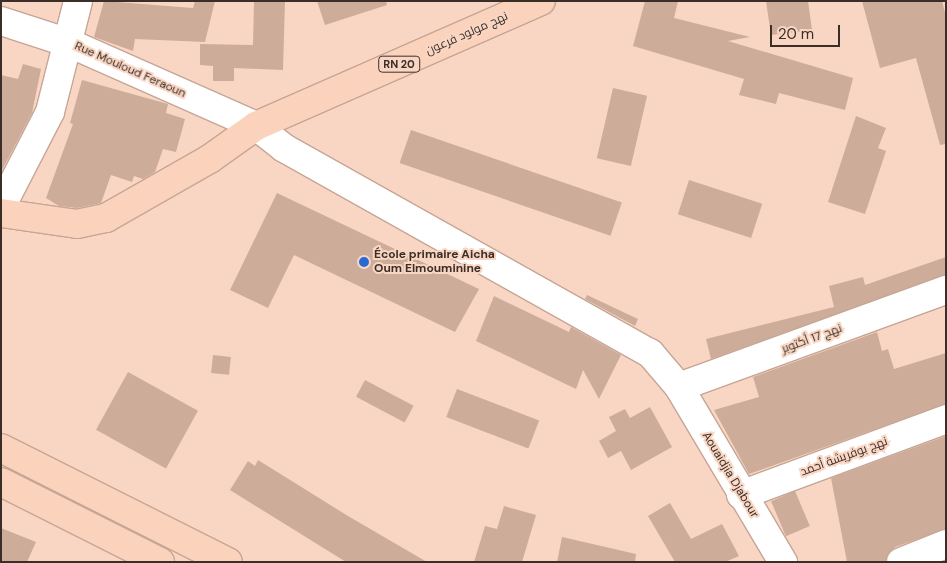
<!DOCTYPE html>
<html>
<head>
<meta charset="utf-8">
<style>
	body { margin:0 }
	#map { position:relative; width:947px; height:563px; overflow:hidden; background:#f9d6c3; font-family:"DM Sans",Cairo,sans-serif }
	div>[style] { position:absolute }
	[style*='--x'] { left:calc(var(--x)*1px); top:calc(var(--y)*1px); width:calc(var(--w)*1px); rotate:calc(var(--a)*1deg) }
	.building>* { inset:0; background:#ceac9a; transform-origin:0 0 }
	.roads { filter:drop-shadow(1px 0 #c6a594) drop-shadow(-1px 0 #c6a594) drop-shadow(0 1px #c6a594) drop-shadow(0 -1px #c6a594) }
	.minor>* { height:28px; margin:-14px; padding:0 14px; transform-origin:14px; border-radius:14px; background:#fff }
	.major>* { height:28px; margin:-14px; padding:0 14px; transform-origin:14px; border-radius:14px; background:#fbd3bc }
	.dots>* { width:14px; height:14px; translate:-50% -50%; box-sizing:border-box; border:2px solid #f9d6c3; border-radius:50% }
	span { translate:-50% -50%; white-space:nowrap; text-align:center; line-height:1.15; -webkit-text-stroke:4px #f9d6c3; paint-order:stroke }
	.shield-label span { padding:1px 4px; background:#f9d6c3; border:1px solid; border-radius:4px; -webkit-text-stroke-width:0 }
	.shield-label { font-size:11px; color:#3b2e27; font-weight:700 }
	.street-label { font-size:12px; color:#3b2e27 }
	.poi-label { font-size:12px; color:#3b2e27; font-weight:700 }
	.left { translate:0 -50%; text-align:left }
	.frame { position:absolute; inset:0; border:2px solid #3b2e27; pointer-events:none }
	.scale { position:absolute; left:770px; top:25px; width:70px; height:22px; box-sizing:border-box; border:2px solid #3b2e27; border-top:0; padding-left:6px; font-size:15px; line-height:18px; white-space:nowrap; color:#3b2e27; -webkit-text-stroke:4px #f9d6c3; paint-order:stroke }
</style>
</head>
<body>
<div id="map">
	<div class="building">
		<i style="clip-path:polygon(104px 1px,193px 8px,195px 1px,215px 1px,205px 42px,135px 39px,133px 51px,94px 37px)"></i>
		<i style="clip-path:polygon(254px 1px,285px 1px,283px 70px,234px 68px,234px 81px,213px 81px,213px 66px,200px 65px,200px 44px,253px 45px)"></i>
		<i style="clip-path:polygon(317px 1px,386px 1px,387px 5px,325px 25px)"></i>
		<i style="clip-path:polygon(645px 1px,678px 1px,674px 18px,750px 37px,728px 41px,853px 78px,845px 110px,779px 93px,776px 104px,739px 95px,744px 79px,633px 46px)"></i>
		<i style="clip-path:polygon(766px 1px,808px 1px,812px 30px,771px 35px)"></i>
		<i style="clip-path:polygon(862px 1px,942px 1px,946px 16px,946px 144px,940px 145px,916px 58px,880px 68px)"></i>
		<i style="clip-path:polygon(23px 64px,41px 69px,32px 113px,1px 172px,1px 75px,18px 79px)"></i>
		<i style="clip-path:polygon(82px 80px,168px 104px,166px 113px,185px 119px,176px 152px,163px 149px,155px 172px,143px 179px,134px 176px,132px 182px,111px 175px,101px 203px,77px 208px,59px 206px,46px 198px,73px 124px,70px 123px)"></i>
		<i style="left:613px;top:88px;width:35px;height:72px;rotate:13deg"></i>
		<i style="clip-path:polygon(856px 116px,886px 128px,878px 148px,886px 151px,865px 214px,828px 202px)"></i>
		<i style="left:411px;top:130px;width:223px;height:35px;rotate:19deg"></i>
		<i style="left:689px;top:180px;width:77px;height:36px;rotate:18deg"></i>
		<i style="clip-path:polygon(277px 193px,479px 289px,455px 332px,294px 255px,268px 308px,230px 290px)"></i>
		<i style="clip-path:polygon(946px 257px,946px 275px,711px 359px,706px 339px,834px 307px,829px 286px,863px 277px,865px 285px)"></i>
		<i style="clip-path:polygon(587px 295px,638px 319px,635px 326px,585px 299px)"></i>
		<i style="clip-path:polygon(494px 296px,569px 332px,571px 327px,621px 355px,599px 399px,583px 370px,576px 389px,476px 341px)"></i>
		<i style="clip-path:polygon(877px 332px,882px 351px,888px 349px,894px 369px,946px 353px,946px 404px,749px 474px,714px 410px,759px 397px,753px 377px)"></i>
		<i style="left:213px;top:355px;width:18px;height:18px;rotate:6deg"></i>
		<i style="left:128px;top:372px;width:80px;height:66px;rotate:29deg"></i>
		<i style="left:365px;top:380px;width:55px;height:19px;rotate:28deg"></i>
		<i style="left:457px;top:389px;width:88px;height:30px;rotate:21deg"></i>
		<i style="clip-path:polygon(650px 407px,672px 447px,631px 470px,621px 451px,608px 458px,599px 441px,616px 431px,609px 417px,625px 409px,630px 418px)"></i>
		<i style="clip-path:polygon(946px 436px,946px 529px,895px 547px,886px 562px,847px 562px,831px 478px)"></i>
		<i style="clip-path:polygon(258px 460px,348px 516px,427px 562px,346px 562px,230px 490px,248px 461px,255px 466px)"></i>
		<i style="left:795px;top:491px;width:38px;height:26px;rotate:67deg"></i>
		<i style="clip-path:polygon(670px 503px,691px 539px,722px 524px,739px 556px,725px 562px,675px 562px,648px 516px)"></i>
		<i style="clip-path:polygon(504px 506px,536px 515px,522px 562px,474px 562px,485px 526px,497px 529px)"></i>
		<i style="clip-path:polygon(1px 528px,36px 542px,27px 562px,1px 562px)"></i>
		<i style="clip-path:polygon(562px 537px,636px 554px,635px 562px,557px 562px)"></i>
	</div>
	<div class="roads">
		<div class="minor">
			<i style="--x:1;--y:21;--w:71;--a:17.9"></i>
			<i style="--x:69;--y:43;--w:205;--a:23.9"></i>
			<i style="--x:256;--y:126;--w:36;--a:38"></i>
			<i style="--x:284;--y:148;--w:420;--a:29.3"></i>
			<i style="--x:650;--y:353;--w:45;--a:49.5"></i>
			<i style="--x:679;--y:387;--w:204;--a:59.3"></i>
			<i style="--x:1;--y:207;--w:107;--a:-62.7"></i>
			<i style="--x:50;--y:112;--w:114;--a:-75.8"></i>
			<i style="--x:679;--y:387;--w:284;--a:-20"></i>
			<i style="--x:741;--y:495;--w:219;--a:-20.3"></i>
			<i style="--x:901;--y:562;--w:48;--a:-21.8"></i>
		</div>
		<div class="major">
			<i style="--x:1;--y:213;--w:77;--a:8.2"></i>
			<i style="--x:77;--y:224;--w:30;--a:-12"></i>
			<i style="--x:106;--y:218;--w:121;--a:-29.7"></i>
			<i style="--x:211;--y:158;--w:55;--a:-35.4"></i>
			<i style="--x:256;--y:126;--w:311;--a:-23.7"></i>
			<i style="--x:1;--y:448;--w:254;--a:26.7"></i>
			<i style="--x:1;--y:482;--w:178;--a:26.7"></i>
		</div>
	</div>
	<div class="dots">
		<i style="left:364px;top:262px;background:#276ad6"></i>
	</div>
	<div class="shield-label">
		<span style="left:399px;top:64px">RN 20</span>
	</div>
	<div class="street-label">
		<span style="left:467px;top:34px;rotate:-24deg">نهج مولود فرعون</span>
		<span style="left:130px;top:70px;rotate:24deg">Rue Mouloud Feraoun</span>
		<span style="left:812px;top:339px;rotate:-20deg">نهج 17 أكتوبر</span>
		<span style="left:844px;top:457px;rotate:-20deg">نهج بوفريشة أحمد</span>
		<span style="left:730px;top:475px;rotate:59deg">Aouaidjia Djabour</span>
	</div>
	<div class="poi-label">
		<span class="left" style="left:374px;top:262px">École primaire Aicha<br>Oum Elmouminine</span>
	</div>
	<div class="frame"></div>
	<div class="scale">20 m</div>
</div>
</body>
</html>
